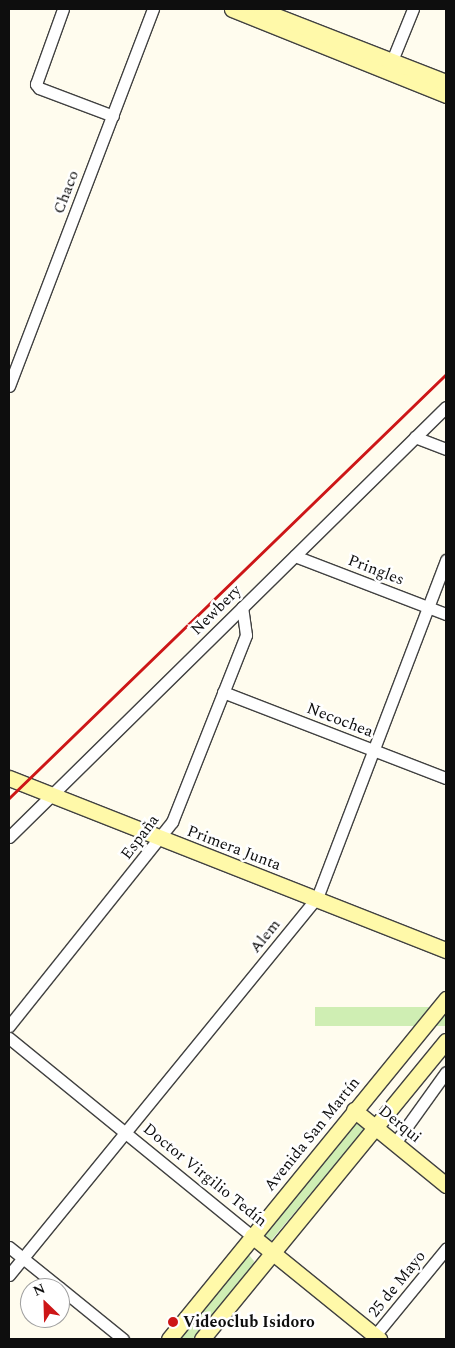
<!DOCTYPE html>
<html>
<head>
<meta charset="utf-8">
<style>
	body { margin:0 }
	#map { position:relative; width:455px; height:1348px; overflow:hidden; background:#fffcee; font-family:Spectral,serif }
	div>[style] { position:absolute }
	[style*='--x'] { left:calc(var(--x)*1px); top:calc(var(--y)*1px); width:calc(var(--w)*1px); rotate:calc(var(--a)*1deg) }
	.green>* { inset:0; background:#cfeeb3; transform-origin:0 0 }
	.roads { filter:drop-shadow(1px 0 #414141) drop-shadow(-1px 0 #414141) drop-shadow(0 1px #414141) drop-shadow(0 -1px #414141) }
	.minor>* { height:11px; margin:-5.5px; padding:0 5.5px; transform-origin:5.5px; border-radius:5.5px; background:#fff }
	.secondary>* { height:15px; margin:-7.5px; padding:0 7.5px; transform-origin:7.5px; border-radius:7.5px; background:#fff9a9 }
	.rail>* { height:3px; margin:-1.5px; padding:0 1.5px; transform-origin:1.5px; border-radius:1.5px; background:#cd1617 }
	.dots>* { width:14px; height:14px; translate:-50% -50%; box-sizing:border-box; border:2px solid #fff; border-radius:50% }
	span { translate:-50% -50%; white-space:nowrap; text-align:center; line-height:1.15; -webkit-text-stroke:5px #fff; paint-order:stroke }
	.street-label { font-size:16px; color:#0e0e0e }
	.poi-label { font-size:16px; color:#0e0e0e; font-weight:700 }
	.left { translate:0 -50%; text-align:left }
	.frame { position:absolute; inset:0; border:10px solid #0e0e0e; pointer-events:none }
	.north { position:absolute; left:20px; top:1278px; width:50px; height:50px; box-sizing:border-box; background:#fff; border:1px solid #9f9f9f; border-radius:50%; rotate:336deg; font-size:14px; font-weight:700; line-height:20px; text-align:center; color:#0e0e0e }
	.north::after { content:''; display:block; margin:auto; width:18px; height:22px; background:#cd1617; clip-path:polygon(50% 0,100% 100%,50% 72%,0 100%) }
</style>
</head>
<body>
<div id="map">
	<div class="green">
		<i style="left:446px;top:1007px;width:19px;height:131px;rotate:90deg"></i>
		<i style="left:355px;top:1114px;width:17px;height:156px;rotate:40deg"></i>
		<i style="clip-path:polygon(249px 1255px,254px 1261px,253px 1267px,196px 1339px,178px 1339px,244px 1256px)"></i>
	</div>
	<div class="roads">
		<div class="minor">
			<i style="--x:63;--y:9;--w:80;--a:109.8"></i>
			<i style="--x:36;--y:84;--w:5;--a:53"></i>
			<i style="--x:39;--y:88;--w:79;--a:20.7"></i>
			<i style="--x:389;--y:68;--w:64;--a:-67.9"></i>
			<i style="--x:9;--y:386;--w:404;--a:-69.1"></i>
			<i style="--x:415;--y:437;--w:33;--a:21"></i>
			<i style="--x:295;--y:556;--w:162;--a:21"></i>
			<i style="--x:223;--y:692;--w:239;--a:21.1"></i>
			<i style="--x:9;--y:837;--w:613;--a:-44.54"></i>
			<i style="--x:9;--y:1026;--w:261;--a:-51.4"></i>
			<i style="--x:172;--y:822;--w:201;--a:-68.4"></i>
			<i style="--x:246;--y:635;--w:28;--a:-98"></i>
			<i style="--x:9;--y:1038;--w:313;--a:39.2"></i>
			<i style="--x:395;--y:1143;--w:87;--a:-54.3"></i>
			<i style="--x:9;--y:1247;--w:65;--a:38.8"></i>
			<i style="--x:9;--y:1275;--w:487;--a:-50.8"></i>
			<i style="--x:317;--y:898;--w:362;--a:-69.1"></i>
			<i style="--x:60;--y:1288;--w:81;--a:39"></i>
			<i style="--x:372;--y:1339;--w:117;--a:-50.6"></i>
		</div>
		<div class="secondary">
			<i style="--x:232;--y:9;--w:231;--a:21.9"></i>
			<i style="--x:261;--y:10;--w:199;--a:21.3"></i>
			<i style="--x:9;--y:778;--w:470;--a:21.5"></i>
			<i style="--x:354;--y:1110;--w:119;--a:39.2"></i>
			<i style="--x:252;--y:1236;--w:164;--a:39"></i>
			<i style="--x:169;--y:1339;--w:439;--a:-50.8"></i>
			<i style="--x:202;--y:1339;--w:385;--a:-50.7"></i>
		</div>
	</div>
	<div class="rail">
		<i style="--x:9;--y:798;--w:609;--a:-44.13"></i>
	</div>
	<div class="dots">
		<i style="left:173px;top:1322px;background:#cd1617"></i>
	</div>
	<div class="street-label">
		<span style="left:66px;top:192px;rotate:-69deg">Chaco</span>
		<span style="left:376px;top:570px;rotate:21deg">Pringles</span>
		<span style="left:216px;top:610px;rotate:-45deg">Newbery</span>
		<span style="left:340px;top:720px;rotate:21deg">Necochea</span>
		<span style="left:140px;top:837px;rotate:-53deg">España</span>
		<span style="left:234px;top:848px;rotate:21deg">Primera Junta</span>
		<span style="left:265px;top:936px;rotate:-51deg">Alem</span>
		<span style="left:400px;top:1124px;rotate:39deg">Derqui</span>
		<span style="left:312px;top:1134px;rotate:-51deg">Avenida San Martín</span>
		<span style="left:205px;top:1175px;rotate:39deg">Doctor Virgilio Tedín</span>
		<span style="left:397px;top:1284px;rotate:-51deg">25 de Mayo</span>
	</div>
	<div class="poi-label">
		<span class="left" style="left:183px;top:1322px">Videoclub Isidoro</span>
	</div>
	<div class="frame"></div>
	<div class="north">N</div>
</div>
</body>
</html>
